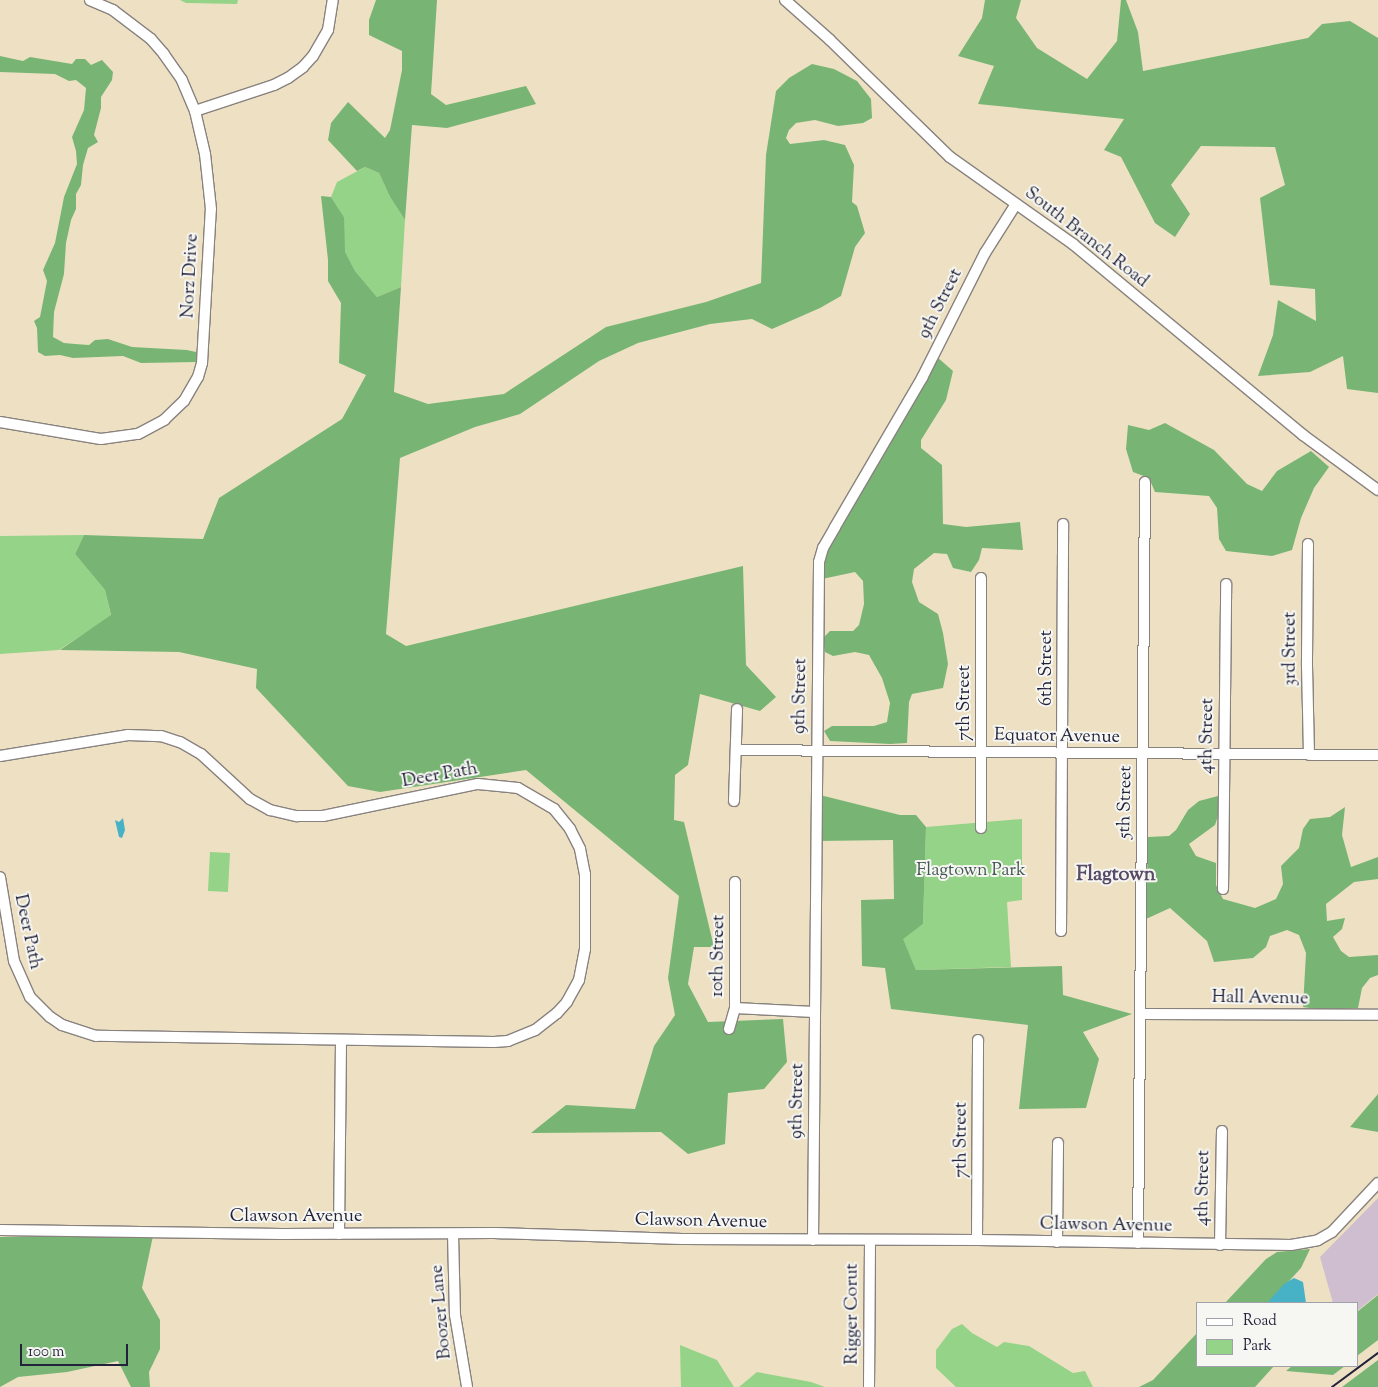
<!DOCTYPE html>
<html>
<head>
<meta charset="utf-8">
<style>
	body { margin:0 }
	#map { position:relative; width:1378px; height:1387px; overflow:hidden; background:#eee1c3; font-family:"Sorts Mill Goudy",serif }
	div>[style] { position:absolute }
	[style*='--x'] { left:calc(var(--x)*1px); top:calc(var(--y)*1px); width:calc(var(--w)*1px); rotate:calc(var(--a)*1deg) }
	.industrial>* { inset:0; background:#cebed0 }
	.green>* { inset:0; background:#95d388; transform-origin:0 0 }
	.forest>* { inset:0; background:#78b574 }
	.water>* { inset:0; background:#47b1c5 }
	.roads { filter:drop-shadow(1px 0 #88827f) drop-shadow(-1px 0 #88827f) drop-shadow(0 1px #88827f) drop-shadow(0 -1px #88827f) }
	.minor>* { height:10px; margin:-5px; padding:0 5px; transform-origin:5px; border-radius:5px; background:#fff }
	.rail>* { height:2px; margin:-1px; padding:0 1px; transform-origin:1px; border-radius:1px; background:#22223b }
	span { translate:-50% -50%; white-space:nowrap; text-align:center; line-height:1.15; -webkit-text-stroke:4px #f6f6f2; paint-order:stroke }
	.street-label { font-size:18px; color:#22223b }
	.park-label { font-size:18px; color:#445752 }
	.quarter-label { font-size:20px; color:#584b68; font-weight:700 }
	.legend { position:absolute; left:1196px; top:1302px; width:162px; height:65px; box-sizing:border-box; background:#f6f6f2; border:1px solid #a1a1a9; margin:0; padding:6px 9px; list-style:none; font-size:15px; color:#22223b }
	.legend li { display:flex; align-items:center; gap:10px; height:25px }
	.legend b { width:25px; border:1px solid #a1a1a9 }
	.scale { position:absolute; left:20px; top:1344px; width:108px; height:22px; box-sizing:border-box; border:2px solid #22223b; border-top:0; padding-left:6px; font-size:15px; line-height:18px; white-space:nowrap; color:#22223b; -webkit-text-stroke:4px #f6f6f2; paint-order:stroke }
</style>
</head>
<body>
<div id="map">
	<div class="industrial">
		<i style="clip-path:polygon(1378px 1198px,1378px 1294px,1357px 1311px,1357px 1303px,1333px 1303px,1320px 1257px)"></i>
	</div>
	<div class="green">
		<i style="clip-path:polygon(180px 0,238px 0,237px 4px,186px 3px)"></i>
		<i style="clip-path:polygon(365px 167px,379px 173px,390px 197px,405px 220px,401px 287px,377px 297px,355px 271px,344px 251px,344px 217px,331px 197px,337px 182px)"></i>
		<i style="clip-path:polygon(84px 535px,75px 554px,105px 590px,111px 616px,59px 650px,0 654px,0 536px)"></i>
		<i style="clip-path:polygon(1022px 819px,1022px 900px,1007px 902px,1011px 967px,916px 970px,902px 938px,923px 924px,926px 827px)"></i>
		<i style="left:210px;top:852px;width:20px;height:39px;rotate:3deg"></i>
		<i style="clip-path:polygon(962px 1324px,972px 1333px,997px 1347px,1004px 1342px,1029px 1346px,1073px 1373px,1085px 1371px,1093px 1387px,956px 1387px,936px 1368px,936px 1350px,952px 1329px)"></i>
		<i style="clip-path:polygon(680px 1345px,717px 1360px,734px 1387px,681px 1387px)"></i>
		<i style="clip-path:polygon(757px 1372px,811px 1382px,825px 1387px,739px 1387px)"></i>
	</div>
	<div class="forest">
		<i style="clip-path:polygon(376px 0,437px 0,431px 94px,446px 105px,526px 86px,536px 104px,447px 128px,412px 125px,405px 220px,390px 197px,379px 173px,365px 167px,357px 171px,328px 140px,331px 123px,348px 102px,385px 138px,390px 130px,402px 70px,402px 51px,369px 35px,369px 20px)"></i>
		<i style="clip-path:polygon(985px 0,1021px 0,1016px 18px,1037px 48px,1087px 79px,1117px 41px,1121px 0,1126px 0,1138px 32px,1143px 71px,1308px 38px,1322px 24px,1350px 21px,1378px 38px,1378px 393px,1347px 389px,1343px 356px,1310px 372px,1258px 376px,1273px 335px,1278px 300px,1316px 321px,1315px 289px,1270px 285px,1260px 198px,1285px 185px,1275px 147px,1201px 146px,1171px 185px,1190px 214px,1175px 237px,1155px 223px,1121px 157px,1104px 150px,1124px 119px,978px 104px,994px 66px,958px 56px,982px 18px)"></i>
		<i style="clip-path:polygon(0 56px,23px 61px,30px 57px,72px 64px,76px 59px,85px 59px,91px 65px,102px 60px,113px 72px,112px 80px,101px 97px,101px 108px,94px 135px,98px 142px,88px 148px,83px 165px,81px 185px,76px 194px,76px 209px,71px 220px,66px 243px,64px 274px,54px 312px,53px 337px,64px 343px,75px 344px,89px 345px,95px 340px,108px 339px,132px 347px,187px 350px,196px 352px,196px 362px,141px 363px,123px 356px,73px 358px,60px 355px,45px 356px,38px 352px,37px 328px,34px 321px,40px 317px,47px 281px,43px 270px,55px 243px,64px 197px,77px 164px,76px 151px,72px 137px,84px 110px,86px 88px,76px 80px,69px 81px,55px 74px,0 72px)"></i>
		<i style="clip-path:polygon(812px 64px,834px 69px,857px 81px,871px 99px,872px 118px,863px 123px,838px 126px,815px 120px,796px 123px,789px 130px,786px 138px,790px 144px,824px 140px,845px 145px,854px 165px,852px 202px,857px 206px,865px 233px,855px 247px,841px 296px,820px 308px,772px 329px,752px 319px,710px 324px,638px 343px,599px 361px,520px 414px,475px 427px,400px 458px,386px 634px,406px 646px,743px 566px,746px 665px,776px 697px,760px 711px,700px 694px,688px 765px,675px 775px,674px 820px,684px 822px,714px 947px,694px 947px,688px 984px,708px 1022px,783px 1019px,787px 1062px,764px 1089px,728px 1093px,725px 1144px,688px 1154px,661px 1132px,531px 1133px,566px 1105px,635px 1109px,654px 1046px,675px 1015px,668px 978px,679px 896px,526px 770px,380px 792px,348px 786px,256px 688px,257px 669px,179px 652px,60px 650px,111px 615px,105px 590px,75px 554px,84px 535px,203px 539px,219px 498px,342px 419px,366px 375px,339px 363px,341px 303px,328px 281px,328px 260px,321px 196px,331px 197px,344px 217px,345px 252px,355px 271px,377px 297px,401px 287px,394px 392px,428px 404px,504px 394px,606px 327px,706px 302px,761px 283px,766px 155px,776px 91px,789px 78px)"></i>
		<i style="clip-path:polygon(937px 357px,953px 371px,946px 400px,921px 440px,921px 448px,942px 465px,943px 524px,966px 527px,1020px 522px,1023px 550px,982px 548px,979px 560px,971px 572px,953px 568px,947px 554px,934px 553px,914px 569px,912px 582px,919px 602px,938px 614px,943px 633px,948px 664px,943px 688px,912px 694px,909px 702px,907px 743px,890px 744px,830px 741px,824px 731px,832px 726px,874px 726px,887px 722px,890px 703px,882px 678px,869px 655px,855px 652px,833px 656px,825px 652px,823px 638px,830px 631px,853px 631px,859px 625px,864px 604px,863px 581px,855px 572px,822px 579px,822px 562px,827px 546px)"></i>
		<i style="clip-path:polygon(1165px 423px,1214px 450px,1247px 484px,1262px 491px,1277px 471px,1311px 451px,1329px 467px,1314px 488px,1301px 518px,1292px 550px,1272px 556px,1226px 551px,1219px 539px,1217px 508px,1209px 496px,1155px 492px,1149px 478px,1133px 472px,1126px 449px,1128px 425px,1149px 430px)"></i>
		<i style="clip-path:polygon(816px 794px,900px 815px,916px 815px,926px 827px,923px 924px,903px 939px,916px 970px,1062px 966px,1063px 995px,1132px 1014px,1083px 1032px,1099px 1059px,1086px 1108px,1019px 1109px,1028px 1025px,891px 1009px,885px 968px,862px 966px,861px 900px,894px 899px,893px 840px,818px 841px)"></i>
		<i style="clip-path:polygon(1218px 796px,1219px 813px,1215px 825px,1189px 844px,1196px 856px,1216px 863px,1216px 885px,1223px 899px,1255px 908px,1276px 899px,1283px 884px,1281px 866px,1299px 848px,1303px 829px,1310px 819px,1330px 817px,1345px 807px,1342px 835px,1351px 867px,1378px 857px,1378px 879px,1354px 882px,1326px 904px,1327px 921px,1345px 918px,1342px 929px,1333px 937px,1341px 951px,1349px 957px,1378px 955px,1378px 975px,1370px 978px,1362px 988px,1358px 1008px,1323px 1010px,1303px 1007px,1306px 953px,1299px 935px,1287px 930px,1270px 936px,1266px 947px,1253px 958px,1214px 962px,1207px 941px,1170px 908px,1146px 919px,1148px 837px,1169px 836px,1176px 830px,1188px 810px,1199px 801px)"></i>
		<i style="clip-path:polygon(1378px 1094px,1378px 1132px,1350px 1127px)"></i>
		<i style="clip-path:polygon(153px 1236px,142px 1288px,160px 1320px,160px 1349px,149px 1372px,150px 1387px,131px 1387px,118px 1361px,67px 1372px,18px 1377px,0 1387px,0 1237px)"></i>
		<i style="clip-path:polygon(1310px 1249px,1301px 1268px,1269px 1303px,1225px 1303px,1266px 1259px,1277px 1252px)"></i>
		<i style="clip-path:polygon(1378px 1295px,1378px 1340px,1357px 1356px,1357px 1312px)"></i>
		<i style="clip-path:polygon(1197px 1333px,1197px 1366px,1274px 1366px,1255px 1387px,1139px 1387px,1153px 1380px)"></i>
		<i style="clip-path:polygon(1378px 1360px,1378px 1387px,1342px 1387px)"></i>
		<i style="clip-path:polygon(1292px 1366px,1345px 1366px,1333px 1375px,1286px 1371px)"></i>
	</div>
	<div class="water">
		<i style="clip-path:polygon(123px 818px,125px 830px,122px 838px,119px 837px,115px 820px,119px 822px)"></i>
		<i style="clip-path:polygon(1294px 1278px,1303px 1282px,1306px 1303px,1267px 1303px,1284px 1284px)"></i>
	</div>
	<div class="roads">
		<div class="minor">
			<i style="--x:785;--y:0;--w:60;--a:41.6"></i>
			<i style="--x:830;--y:40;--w:168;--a:44.3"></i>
			<i style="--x:950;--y:157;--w:151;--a:35.3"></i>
			<i style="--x:1073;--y:244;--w:299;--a:39.7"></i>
			<i style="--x:1303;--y:435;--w:93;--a:36.3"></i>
			<i style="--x:195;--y:111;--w:83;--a:-18.2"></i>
			<i style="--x:274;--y:85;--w:16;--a:-27"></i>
			<i style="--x:288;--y:78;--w:19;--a:-36"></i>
			<i style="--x:303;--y:67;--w:15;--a:-48"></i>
			<i style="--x:313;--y:56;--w:30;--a:-60"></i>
			<i style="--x:328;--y:30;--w:30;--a:-81"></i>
			<i style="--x:0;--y:422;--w:102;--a:9.6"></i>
			<i style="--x:101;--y:439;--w:37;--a:-8"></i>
			<i style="--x:138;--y:434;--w:30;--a:-28"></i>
			<i style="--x:164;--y:420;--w:28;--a:-44"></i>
			<i style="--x:184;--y:401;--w:28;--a:-60"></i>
			<i style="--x:198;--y:377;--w:15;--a:-74"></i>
			<i style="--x:202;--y:363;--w:154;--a:-86.7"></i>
			<i style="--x:211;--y:209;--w:55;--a:-96.2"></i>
			<i style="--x:205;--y:154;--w:44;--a:-103.1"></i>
			<i style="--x:195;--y:111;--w:34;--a:-113"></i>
			<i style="--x:182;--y:80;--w:32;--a:-125"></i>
			<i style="--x:164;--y:54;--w:20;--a:-131"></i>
			<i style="--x:151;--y:39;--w:48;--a:-142.7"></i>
			<i style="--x:113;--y:10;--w:25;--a:-157"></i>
			<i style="--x:1308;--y:544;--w:122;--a:90.5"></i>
			<i style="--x:1307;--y:666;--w:89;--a:88.7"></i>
			<i style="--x:737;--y:750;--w:641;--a:0.45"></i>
			<i style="--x:0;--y:756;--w:130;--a:-9.3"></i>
			<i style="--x:128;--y:735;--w:33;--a:2"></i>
			<i style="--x:161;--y:736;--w:20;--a:18"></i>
			<i style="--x:180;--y:742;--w:24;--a:30"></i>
			<i style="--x:201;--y:754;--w:67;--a:42.6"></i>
			<i style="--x:250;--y:799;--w:23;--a:29"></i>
			<i style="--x:270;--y:810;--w:28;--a:13"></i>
			<i style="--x:297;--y:816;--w:26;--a:0"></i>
			<i style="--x:323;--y:816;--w:158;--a:-11.7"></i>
			<i style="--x:478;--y:784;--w:40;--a:5.7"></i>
			<i style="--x:518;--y:788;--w:42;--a:30.3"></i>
			<i style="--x:554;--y:809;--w:26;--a:51"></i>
			<i style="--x:570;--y:829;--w:22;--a:63"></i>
			<i style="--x:580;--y:849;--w:25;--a:79"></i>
			<i style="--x:585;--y:874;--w:75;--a:90"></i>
			<i style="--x:585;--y:949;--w:32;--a:101"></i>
			<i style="--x:579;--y:980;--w:25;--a:119"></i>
			<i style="--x:567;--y:1002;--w:15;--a:132"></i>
			<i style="--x:557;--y:1013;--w:28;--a:142"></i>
			<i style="--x:535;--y:1030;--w:29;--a:158"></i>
			<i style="--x:508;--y:1041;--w:14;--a:176"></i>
			<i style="--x:494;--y:1042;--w:398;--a:-179.1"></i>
			<i style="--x:96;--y:1036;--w:36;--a:-162"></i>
			<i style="--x:62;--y:1025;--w:14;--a:-146"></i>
			<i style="--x:50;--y:1017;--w:28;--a:-135"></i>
			<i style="--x:30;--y:997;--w:39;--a:-114"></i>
			<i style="--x:14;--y:961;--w:85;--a:-99.5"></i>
			<i style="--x:734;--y:801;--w:92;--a:-88.1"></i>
			<i style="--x:981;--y:828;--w:250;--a:-90"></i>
			<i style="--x:1223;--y:889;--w:305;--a:-89.4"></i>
			<i style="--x:1061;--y:931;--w:407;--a:-89.7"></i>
			<i style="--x:735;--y:1008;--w:79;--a:2.9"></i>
			<i style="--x:1141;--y:1014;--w:237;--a:0.2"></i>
			<i style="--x:729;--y:1029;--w:22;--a:-74"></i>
			<i style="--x:735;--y:1008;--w:126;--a:-90"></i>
			<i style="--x:0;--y:1230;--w:282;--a:0.8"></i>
			<i style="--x:282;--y:1234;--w:212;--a:-0.3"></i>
			<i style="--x:494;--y:1233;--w:188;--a:1.8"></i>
			<i style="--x:682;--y:1239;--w:295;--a:0.2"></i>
			<i style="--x:977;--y:1240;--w:314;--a:0.9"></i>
			<i style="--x:1291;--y:1245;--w:27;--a:-10"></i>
			<i style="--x:1318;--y:1240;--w:16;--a:-30"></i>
			<i style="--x:1332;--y:1232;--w:67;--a:-46.8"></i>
			<i style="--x:339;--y:1234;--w:194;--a:-89.4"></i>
			<i style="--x:453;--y:1234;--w:81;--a:88.6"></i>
			<i style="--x:455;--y:1315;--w:73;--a:80.5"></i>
			<i style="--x:813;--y:1240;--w:678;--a:-89.49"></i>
			<i style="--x:819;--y:562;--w:15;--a:-74"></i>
			<i style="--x:823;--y:548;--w:24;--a:-60"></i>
			<i style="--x:835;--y:527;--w:173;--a:-59.7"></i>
			<i style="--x:922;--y:378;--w:140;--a:-63.3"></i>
			<i style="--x:985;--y:253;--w:58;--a:-57.7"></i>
			<i style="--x:977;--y:1240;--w:200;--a:-89.7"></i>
			<i style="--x:1057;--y:1242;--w:99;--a:-89.4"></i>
			<i style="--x:1138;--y:1243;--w:761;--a:-89.47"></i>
			<i style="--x:1220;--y:1245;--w:114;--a:-89"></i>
			<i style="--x:869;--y:1387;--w:147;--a:-89.6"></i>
		</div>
	</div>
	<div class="rail">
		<i style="--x:1332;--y:1387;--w:57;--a:-36.5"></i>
	</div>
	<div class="street-label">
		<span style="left:1086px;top:238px;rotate:38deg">South Branch Road</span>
		<span style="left:191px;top:276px;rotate:-87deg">Norz Drive</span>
		<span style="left:941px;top:304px;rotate:-63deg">9th Street</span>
		<span style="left:1291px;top:649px;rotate:-90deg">3rd Street</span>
		<span style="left:1047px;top:668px;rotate:-90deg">6th Street</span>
		<span style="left:801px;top:696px;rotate:-89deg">9th Street</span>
		<span style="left:965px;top:703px;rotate:-90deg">7th Street</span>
		<span style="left:1208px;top:736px;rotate:-89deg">4th Street</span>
		<span style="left:1057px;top:737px;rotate:1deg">Equator Avenue</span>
		<span style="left:440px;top:776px;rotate:-10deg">Deer Path</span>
		<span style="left:1126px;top:802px;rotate:-89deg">5th Street</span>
		<span style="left:27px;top:932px;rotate:78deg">Deer Path</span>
		<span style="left:719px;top:956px;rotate:-89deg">10th Street</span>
		<span style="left:1260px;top:999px;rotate:1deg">Hall Avenue</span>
		<span style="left:798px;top:1101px;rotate:-89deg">9th Street</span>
		<span style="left:962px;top:1140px;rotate:-90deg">7th Street</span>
		<span style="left:1204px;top:1188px;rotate:-89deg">4th Street</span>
		<span style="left:296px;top:1217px">Clawson Avenue</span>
		<span style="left:701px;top:1222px;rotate:1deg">Clawson Avenue</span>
		<span style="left:1106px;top:1226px;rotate:1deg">Clawson Avenue</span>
		<span style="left:442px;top:1312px;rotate:-95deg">Boozer Lane</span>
		<span style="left:853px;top:1314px;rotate:-90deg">Rigger Corut</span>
	</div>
	<div class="park-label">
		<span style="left:971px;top:871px">Flagtown Park</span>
	</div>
	<div class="quarter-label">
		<span style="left:1116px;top:875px">Flagtown</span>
	</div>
	<ul class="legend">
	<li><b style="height:6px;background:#fff"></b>Road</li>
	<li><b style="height:14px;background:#95d388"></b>Park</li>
	</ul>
	<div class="scale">100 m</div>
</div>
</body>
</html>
